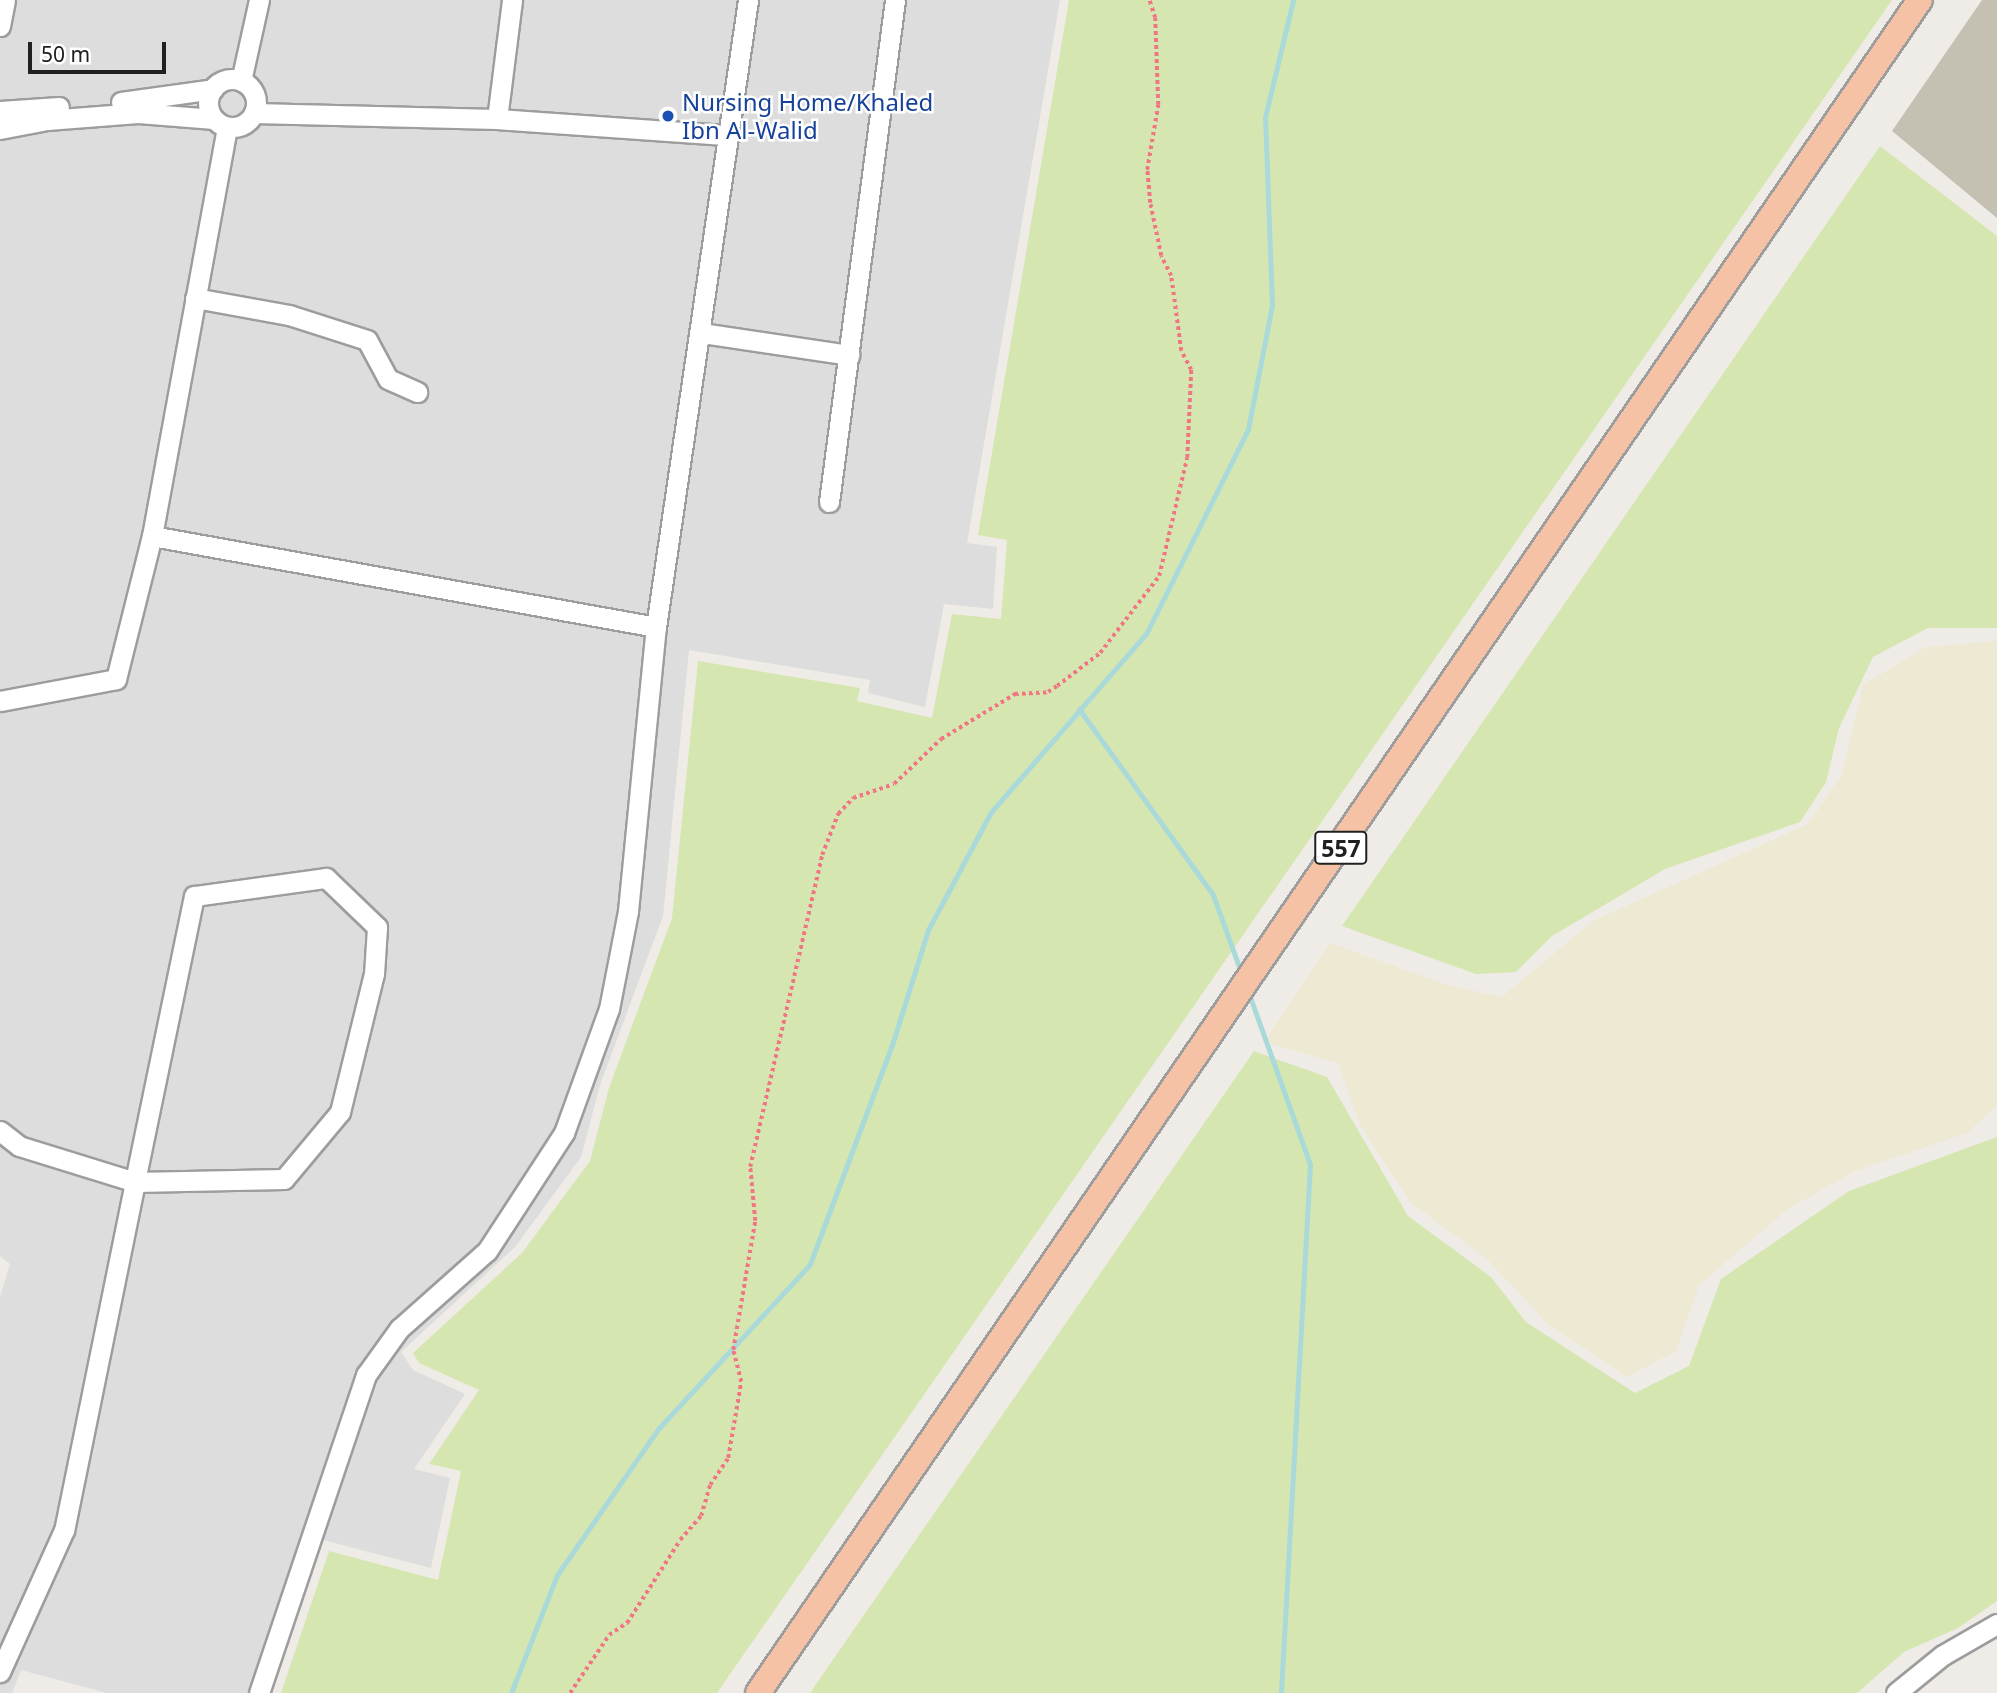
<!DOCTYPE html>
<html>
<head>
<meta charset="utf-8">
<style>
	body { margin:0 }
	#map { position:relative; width:1997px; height:1693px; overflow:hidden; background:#efebe7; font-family:"Noto Sans",sans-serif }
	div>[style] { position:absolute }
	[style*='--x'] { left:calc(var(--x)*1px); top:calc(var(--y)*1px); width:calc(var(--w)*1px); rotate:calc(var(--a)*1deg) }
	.residential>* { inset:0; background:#ddd }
	.construction>* { inset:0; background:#c4c0b2 }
	.farmland>* { inset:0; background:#ede9d3 }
	.grass>* { inset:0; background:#d6e6b0 }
	.stream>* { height:5px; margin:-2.5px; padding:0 2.5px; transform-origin:2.5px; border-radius:2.5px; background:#aad9da }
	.path>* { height:3.5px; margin-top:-1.75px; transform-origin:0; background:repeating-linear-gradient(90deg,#f17684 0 3.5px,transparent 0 7px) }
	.roads { filter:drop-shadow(2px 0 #9d9d9d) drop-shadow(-2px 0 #9d9d9d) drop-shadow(0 2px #9d9d9d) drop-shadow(0 -2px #9d9d9d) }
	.minor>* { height:19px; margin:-9.5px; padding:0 9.5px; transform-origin:9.5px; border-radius:9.5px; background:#fff }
	.minor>.ring { margin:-9.5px; padding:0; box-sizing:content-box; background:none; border:19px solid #fff; border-radius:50% }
	.major>* { height:24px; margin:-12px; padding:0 12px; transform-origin:12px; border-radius:12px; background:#f6c2a5 }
	.dots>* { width:19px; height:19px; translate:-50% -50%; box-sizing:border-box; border:4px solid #fff; border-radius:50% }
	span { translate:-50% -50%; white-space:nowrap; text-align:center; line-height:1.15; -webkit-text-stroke:5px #fff; paint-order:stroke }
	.shield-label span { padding:2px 5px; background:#fff; border:2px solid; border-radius:5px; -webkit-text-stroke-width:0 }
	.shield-label { font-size:23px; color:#202020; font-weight:700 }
	.transit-label { font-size:24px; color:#164399 }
	.left { translate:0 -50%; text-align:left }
	.scale { position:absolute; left:28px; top:42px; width:138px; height:32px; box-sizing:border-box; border:4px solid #202020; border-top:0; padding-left:9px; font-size:21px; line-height:24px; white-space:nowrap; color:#202020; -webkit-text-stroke:5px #fff; paint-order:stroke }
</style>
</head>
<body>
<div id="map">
	<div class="residential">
		<i style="clip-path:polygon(0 0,1060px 0,967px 543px,997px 547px,993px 609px,944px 604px,925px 707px,868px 693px,870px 680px,689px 650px,663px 916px,600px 1085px,581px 1157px,515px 1247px,401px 1352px,413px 1370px,465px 1394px,414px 1469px,450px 1478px,431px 1568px,323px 1540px,271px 1693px,107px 1693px,21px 1670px,12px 1693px,0 1693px,0 1297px,10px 1264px,0 1256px)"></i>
	</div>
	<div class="construction">
		<i style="clip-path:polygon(1982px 0,1997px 0,1997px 218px,1892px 131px)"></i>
	</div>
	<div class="farmland">
		<i style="clip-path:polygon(1997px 641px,1997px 1105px,1967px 1133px,1853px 1172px,1788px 1209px,1699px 1285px,1676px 1351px,1627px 1377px,1550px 1326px,1487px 1259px,1411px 1203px,1361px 1127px,1338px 1063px,1264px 1042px,1330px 943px,1447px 985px,1502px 997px,1593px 921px,1808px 824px,1842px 774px,1863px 685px,1926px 647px)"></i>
	</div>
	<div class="grass">
		<i style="clip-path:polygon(1069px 0,1892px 0,717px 1693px,281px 1693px,329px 1551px,438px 1580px,461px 1471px,429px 1464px,479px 1390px,419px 1363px,413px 1353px,522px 1253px,590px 1161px,609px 1088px,672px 918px,698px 661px,860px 688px,857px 701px,932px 718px,952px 614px,1001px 619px,1007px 540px,978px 535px)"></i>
		<i style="clip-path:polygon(1880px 146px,1997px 236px,1997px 628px,1928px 628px,1873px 657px,1839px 728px,1826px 782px,1800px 822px,1665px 869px,1552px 936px,1516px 972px,1476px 974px,1342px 926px)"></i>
		<i style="clip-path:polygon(1254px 1051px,1327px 1077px,1408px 1216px,1491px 1277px,1526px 1322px,1635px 1393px,1689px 1366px,1721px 1279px,1849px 1191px,1997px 1137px,1997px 1601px,1958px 1628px,1904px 1652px,1857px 1693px,810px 1693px)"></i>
	</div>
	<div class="stream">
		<i style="--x:1079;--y:709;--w:229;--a:54.2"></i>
		<i style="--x:1213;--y:895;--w:85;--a:70.1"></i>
		<i style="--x:1249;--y:994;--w:181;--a:70.3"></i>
		<i style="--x:1310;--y:1164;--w:530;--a:93.14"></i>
		<i style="--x:511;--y:1693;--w:127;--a:-68.7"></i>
		<i style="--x:557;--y:1575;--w:178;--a:-55.3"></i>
		<i style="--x:658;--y:1429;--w:224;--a:-47.3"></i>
		<i style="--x:810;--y:1264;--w:234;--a:-69.5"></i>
		<i style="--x:892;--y:1045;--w:121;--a:-72.6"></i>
		<i style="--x:928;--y:930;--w:134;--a:-61.9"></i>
		<i style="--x:991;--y:812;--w:236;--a:-49"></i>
		<i style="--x:1146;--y:634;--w:229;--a:-63.5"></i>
		<i style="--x:1248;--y:429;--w:125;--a:-79"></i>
		<i style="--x:1272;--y:306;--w:189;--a:-92.1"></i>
		<i style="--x:1265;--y:117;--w:120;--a:-76.5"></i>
	</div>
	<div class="path">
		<i style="--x:570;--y:1693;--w:70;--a:-56.1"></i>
		<i style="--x:609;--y:1635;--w:22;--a:-34"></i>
		<i style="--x:627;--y:1623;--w:98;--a:-57.4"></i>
		<i style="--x:680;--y:1540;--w:32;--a:-49"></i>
		<i style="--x:701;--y:1516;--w:32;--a:-74"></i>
		<i style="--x:710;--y:1485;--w:32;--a:-56"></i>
		<i style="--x:728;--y:1458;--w:77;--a:-80.3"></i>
		<i style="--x:741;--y:1382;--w:33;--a:-104"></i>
		<i style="--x:733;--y:1350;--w:131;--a:-80.3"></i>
		<i style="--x:755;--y:1221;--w:54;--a:-95.3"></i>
		<i style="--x:750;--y:1167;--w:320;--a:-77"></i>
		<i style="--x:822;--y:855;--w:44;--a:-68.7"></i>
		<i style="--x:838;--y:814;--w:22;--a:-47"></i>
		<i style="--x:853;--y:798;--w:43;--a:-18.9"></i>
		<i style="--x:894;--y:784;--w:65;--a:-43.8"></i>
		<i style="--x:941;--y:739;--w:87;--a:-31.3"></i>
		<i style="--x:1015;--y:694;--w:33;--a:-3"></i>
		<i style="--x:1048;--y:692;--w:11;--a:-34"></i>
		<i style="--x:1057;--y:686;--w:54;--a:-37.5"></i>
		<i style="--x:1100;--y:653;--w:97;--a:-52.5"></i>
		<i style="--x:1159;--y:576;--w:121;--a:-76.7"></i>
		<i style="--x:1187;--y:458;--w:88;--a:-87.4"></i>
		<i style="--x:1191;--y:370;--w:21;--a:-118"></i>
		<i style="--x:1181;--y:351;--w:76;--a:-97.6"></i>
		<i style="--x:1171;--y:276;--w:22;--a:-117"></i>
		<i style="--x:1161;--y:256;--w:54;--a:-101.7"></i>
		<i style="--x:1150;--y:203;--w:33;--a:-95"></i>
		<i style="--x:1147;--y:170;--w:66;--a:-80.4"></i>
		<i style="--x:1158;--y:105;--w:87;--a:-92"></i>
		<i style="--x:1155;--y:18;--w:19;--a:-108"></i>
	</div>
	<div class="roads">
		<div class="minor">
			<i style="--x:0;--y:26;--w:26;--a:-79"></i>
			<i class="ring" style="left:208px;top:79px;width:29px;height:29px"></i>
			<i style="--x:241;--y:81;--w:83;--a:-77.5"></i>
			<i style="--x:121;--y:102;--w:93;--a:-8"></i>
			<i style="--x:0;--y:111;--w:59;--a:-3.9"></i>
			<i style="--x:254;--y:113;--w:243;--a:1.4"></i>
			<i style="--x:497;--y:119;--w:232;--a:4"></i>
			<i style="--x:497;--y:119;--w:120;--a:-82.8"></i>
			<i style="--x:0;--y:129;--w:48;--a:-10.8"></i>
			<i style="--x:47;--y:120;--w:91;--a:-4.4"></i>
			<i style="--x:138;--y:113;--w:76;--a:4.5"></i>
			<i style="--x:195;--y:298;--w:96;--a:10.3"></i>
			<i style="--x:289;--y:315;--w:82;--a:17.8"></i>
			<i style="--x:367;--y:340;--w:44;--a:61.7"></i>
			<i style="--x:388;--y:379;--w:32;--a:24"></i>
			<i style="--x:702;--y:333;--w:149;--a:8.5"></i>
			<i style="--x:829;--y:502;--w:506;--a:-82.51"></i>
			<i style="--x:152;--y:536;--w:512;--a:10.23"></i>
			<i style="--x:0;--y:701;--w:118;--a:-10.7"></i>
			<i style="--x:116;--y:679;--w:147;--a:-75.9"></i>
			<i style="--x:152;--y:536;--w:416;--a:-79.6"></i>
			<i style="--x:0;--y:1131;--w:24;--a:38"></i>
			<i style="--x:19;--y:1146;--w:121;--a:17.2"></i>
			<i style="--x:135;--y:1182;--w:149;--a:-1.2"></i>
			<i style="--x:284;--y:1179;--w:87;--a:-50.1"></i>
			<i style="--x:340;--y:1112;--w:142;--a:-76.2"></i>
			<i style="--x:374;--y:974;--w:47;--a:-86.3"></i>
			<i style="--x:377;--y:927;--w:71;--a:-136.1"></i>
			<i style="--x:326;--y:878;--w:133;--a:172.2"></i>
			<i style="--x:194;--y:896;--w:292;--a:101.7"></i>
			<i style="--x:135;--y:1182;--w:355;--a:101.5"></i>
			<i style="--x:64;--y:1530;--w:156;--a:114.3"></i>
			<i style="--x:259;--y:1693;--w:336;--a:-71.4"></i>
			<i style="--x:366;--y:1375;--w:57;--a:-54.3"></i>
			<i style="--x:399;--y:1329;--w:118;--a:-41.6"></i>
			<i style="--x:487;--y:1251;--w:141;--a:-56.9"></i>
			<i style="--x:564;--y:1133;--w:132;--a:-70.1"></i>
			<i style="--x:609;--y:1009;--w:100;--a:-79"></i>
			<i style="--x:628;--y:911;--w:285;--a:-84.4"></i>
			<i style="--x:656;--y:627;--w:634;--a:-81.65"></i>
			<i style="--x:1896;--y:1693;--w:60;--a:-39"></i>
			<i style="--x:1943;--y:1655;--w:62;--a:-29.9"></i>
		</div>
		<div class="major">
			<i style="--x:758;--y:1693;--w:2053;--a:-55.54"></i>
		</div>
	</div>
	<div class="dots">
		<i style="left:668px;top:116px;background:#1a4fb4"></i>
	</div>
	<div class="shield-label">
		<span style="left:1341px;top:848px">557</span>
	</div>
	<div class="transit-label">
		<span class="left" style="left:682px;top:116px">Nursing Home/Khaled<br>Ibn Al-Walid</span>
	</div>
	<div class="scale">50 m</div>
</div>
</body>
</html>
